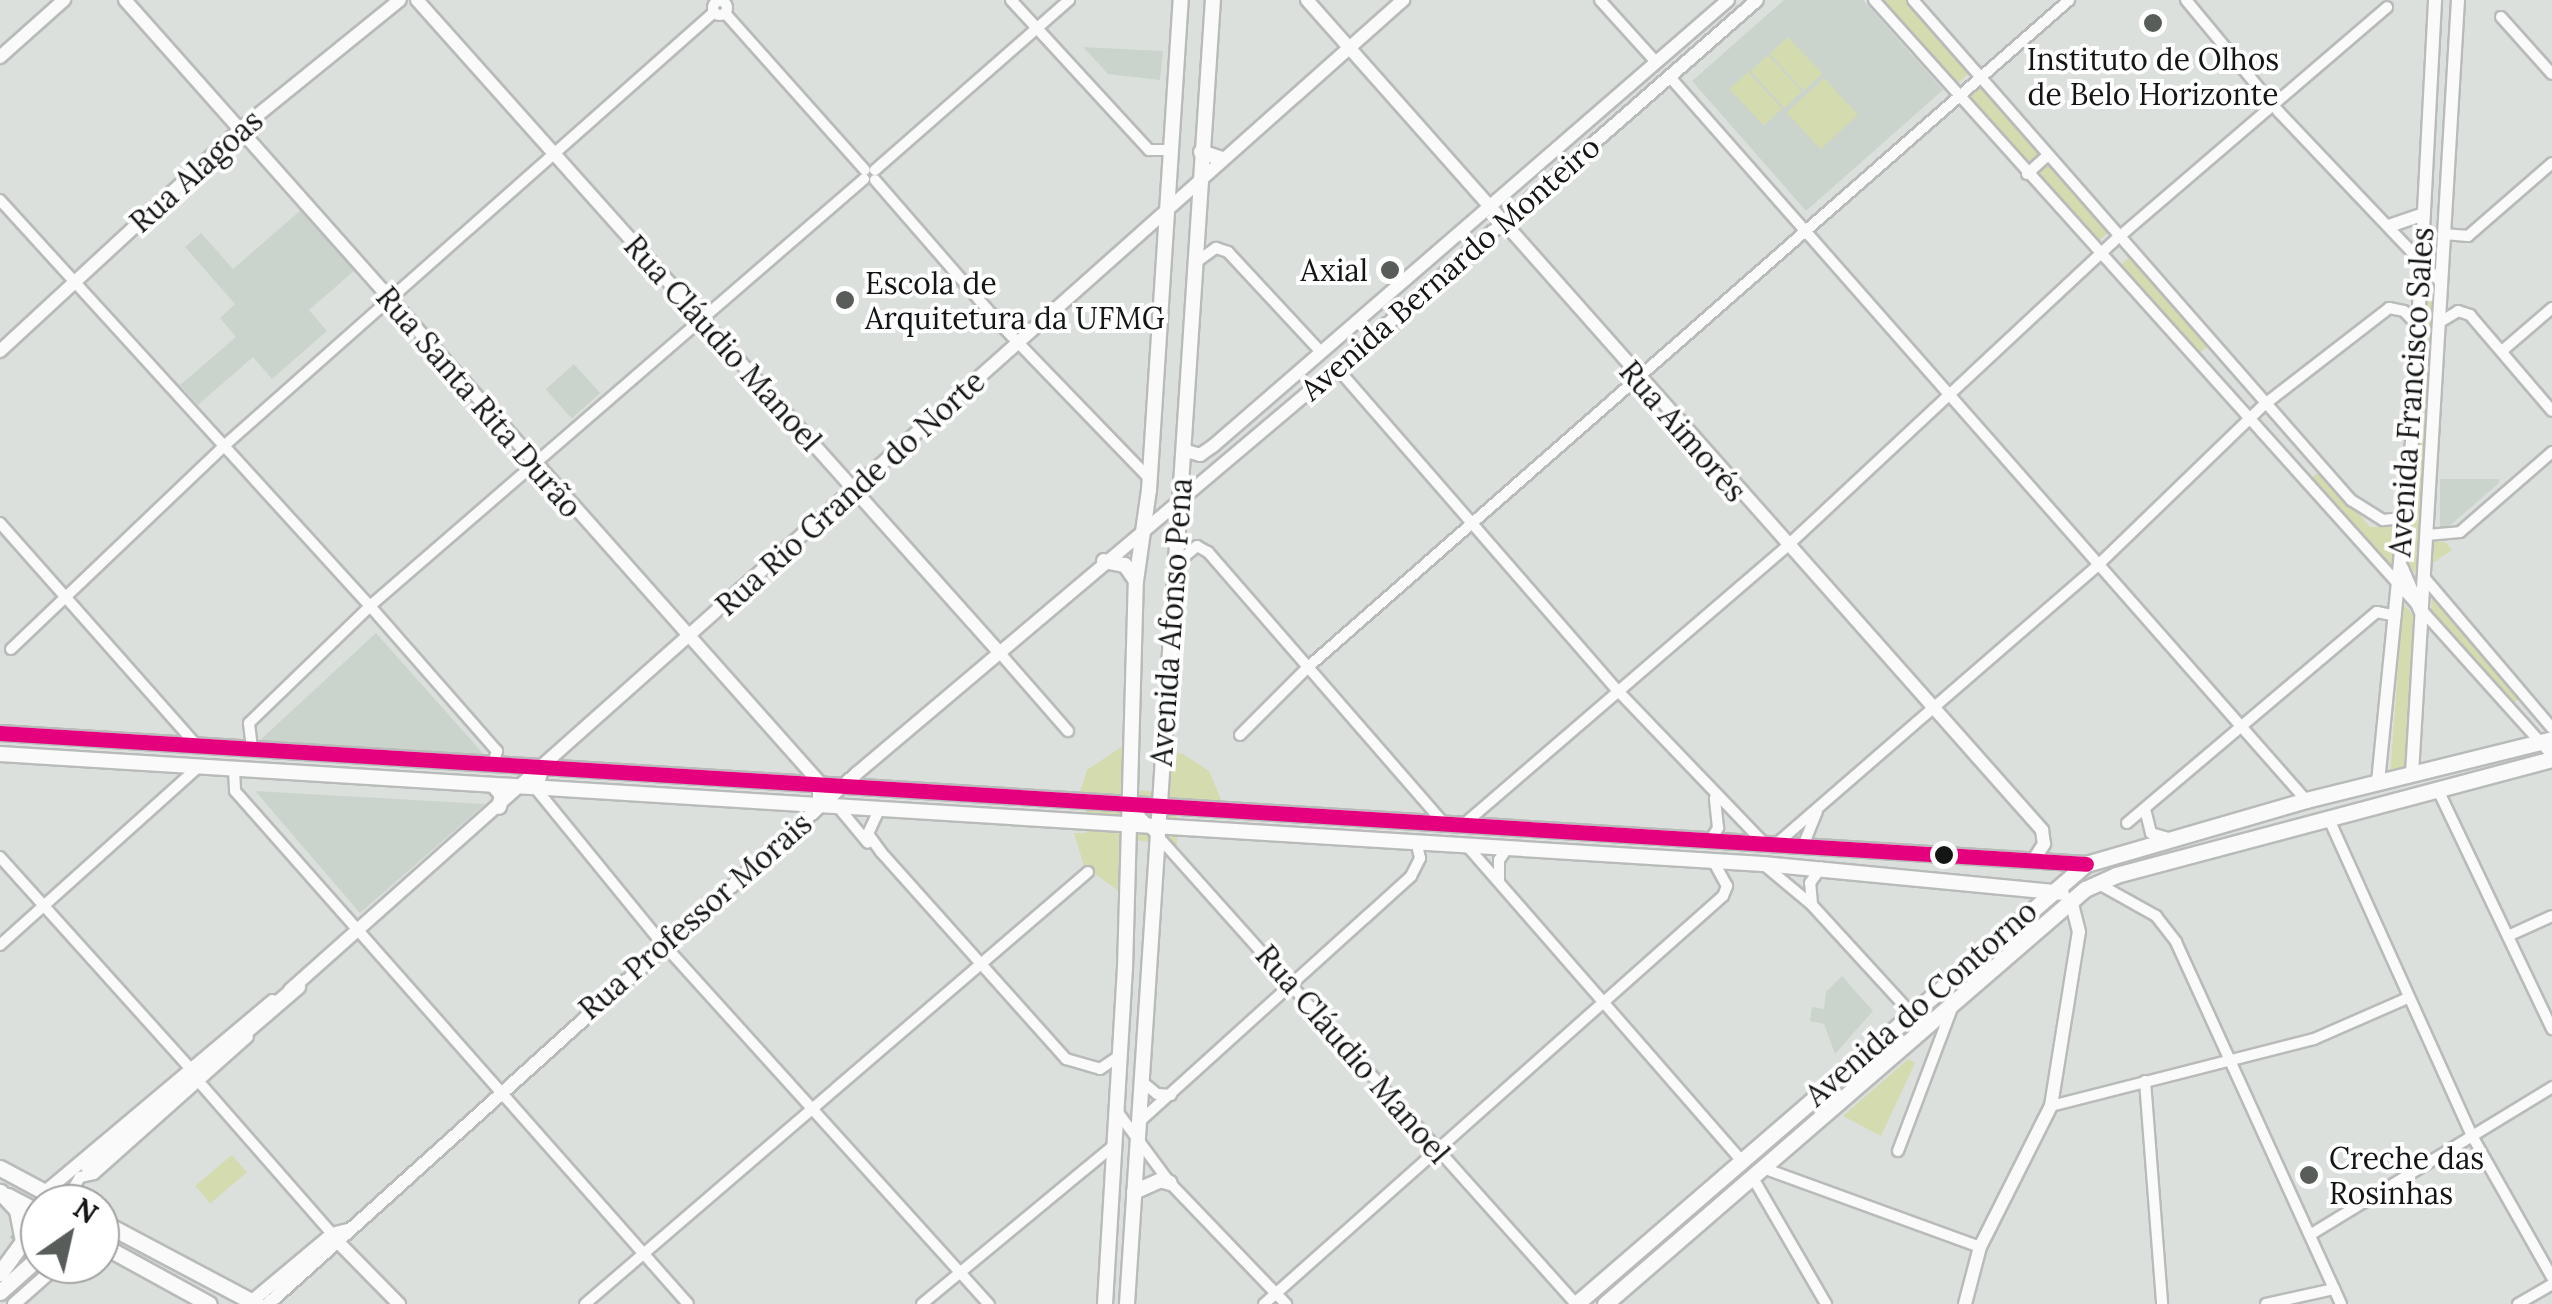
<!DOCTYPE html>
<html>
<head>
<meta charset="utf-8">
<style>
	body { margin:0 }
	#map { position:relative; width:2552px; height:1304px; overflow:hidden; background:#dce0dd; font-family:Lora,serif }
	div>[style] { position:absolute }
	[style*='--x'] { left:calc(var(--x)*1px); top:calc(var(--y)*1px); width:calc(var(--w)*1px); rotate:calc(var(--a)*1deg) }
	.built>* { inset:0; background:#cad4cc; transform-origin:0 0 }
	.green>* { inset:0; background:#d3dbaf; transform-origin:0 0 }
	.primary-tunnel>* { height:15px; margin-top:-7.5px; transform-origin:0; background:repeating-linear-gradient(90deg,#bec2bf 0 15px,transparent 0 23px) }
	.roads { filter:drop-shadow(2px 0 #b8bbb9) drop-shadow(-2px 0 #b8bbb9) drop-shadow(0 2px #b8bbb9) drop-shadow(0 -2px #b8bbb9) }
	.minor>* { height:10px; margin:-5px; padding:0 5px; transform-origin:5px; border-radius:5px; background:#fafafa }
	.minor>.ring { margin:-5px; padding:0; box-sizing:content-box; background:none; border:10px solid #fafafa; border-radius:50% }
	.tertiary>* { height:12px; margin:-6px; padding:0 6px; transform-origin:6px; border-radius:6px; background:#fafafa }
	.secondary>* { height:14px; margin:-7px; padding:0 7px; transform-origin:7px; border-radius:7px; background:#fafafa }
	.primary>* { height:15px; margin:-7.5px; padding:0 7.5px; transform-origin:7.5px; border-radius:7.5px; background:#fafafa }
	.bus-1>* { height:15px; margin:-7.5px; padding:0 7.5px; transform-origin:7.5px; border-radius:7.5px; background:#e5007d }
	.dots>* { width:28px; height:28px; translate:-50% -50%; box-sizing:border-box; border:5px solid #fff; border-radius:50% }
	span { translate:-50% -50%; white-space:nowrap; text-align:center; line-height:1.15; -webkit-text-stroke:8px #fff; paint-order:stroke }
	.poi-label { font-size:30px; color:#131614 }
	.right { translate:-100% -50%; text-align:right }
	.left { translate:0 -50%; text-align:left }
	.street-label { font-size:30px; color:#131614 }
	.north { position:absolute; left:20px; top:1184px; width:100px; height:100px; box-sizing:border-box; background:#fff; border:2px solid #a1a2a1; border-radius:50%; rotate:34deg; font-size:28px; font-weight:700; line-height:40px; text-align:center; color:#131614 }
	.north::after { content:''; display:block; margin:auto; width:35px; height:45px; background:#595d5a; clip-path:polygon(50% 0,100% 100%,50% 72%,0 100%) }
</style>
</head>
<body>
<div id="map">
	<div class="built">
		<i style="clip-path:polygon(1784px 0,1863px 0,1943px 90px,1806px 211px,1692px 81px)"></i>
		<i style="clip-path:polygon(1083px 47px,1163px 51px,1160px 80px,1108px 74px)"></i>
		<i style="clip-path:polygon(301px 210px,354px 271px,309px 310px,327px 331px,272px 379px,253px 357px,198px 405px,180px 385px,236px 337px,220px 318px,235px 304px,185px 247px,201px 233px,233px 269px)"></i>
		<i style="left:574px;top:364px;width:39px;height:38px;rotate:48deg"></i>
		<i style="clip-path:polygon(2440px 479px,2499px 479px,2499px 483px,2440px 534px)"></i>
		<i style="clip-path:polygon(376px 633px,488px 759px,258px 742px)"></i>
		<i style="clip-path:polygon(255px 791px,485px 804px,360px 913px)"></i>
		<i style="clip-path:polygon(1842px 976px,1873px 1011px,1835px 1054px,1824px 1024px,1810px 1021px,1812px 1007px,1824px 1009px,1826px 992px)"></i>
	</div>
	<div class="green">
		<i style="clip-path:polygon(1878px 0,1910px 0,1973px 70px,1953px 87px)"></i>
		<i style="left:1788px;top:37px;width:50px;height:25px;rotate:47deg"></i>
		<i style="left:1768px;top:55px;width:50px;height:24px;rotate:47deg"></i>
		<i style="left:1748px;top:72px;width:50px;height:25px;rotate:47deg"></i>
		<i style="left:1824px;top:78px;width:50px;height:51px;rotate:47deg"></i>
		<i style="left:1981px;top:85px;width:94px;height:20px;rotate:48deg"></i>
		<i style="left:2047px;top:160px;width:95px;height:21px;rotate:49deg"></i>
		<i style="left:2130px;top:257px;width:118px;height:16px;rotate:48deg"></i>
		<i style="clip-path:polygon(2425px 271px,2437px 285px,2422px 541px,2445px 542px,2452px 550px,2416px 574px,2406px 561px)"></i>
		<i style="clip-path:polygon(2321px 471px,2370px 527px,2397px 526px,2393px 576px,2310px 479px)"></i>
		<i style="clip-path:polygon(2432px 598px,2520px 697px,2514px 703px,2431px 611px)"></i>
		<i style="clip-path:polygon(2403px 603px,2416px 619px,2406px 770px,2390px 775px)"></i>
		<i style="clip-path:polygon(1127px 743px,1135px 790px,1167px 793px,1170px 752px,1183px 754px,1209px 771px,1222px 802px,1221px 815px,1177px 813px,1177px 845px,1134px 840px,1120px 892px,1084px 866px,1074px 833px,1086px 833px,1086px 809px,1075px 808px,1087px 770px)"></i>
		<i style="clip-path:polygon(1908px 1059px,1915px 1063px,1881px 1136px,1843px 1116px)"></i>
		<i style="left:232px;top:1155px;width:23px;height:48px;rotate:50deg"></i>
	</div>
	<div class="primary-tunnel">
		<i style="--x:15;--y:1242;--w:36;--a:-46"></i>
	</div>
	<div class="roads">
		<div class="minor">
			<i style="--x:1011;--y:0;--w:204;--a:47.4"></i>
			<i style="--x:1149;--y:150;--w:20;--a:0"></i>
			<i style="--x:1600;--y:0;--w:84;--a:47.9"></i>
			<i style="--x:1874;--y:0;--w:1015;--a:48.08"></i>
			<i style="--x:1913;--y:0;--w:665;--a:48.78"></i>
			<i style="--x:2351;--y:500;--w:38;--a:32"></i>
			<i style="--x:2383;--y:520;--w:20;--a:-6"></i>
			<i style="--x:2186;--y:0;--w:146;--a:50.3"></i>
			<i style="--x:2279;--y:112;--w:237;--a:46.5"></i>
			<i class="ring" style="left:713px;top:1px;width:4px;height:4px"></i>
			<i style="--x:725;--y:13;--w:210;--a:48.3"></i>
			<i style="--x:2501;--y:17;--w:76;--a:48.2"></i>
			<i style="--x:1669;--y:76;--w:964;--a:48.66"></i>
			<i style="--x:875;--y:170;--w:258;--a:-41.2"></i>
			<i style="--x:2027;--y:174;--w:28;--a:-42"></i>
			<i style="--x:875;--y:180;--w:195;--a:49"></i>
			<i style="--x:1003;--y:327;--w:210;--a:46"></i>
			<i style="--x:0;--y:200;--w:549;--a:47.66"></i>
			<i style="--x:370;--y:606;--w:193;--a:48.8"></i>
			<i style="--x:497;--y:751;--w:13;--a:108"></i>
			<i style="--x:2444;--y:234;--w:24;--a:5"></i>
			<i style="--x:2468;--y:236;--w:111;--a:-41"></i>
			<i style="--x:1195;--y:263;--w:26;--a:-36"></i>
			<i style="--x:1216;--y:248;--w:13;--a:18"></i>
			<i style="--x:1228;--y:252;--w:134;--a:47.1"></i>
			<i style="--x:2440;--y:322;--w:21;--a:-31"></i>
			<i style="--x:2458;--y:311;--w:13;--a:18"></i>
			<i style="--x:2470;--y:315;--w:126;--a:49.5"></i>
			<i style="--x:2502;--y:351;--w:66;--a:-40.7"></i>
			<i style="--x:1337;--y:368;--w:431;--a:49"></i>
			<i style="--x:1620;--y:693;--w:208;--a:46.2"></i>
			<i style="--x:0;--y:523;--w:298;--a:48.5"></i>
			<i style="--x:2427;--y:535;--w:33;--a:-5"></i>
			<i style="--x:2460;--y:532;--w:122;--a:-41"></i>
			<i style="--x:1178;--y:562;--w:25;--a:-40"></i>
			<i style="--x:1197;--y:546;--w:13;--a:29"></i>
			<i style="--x:1208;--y:552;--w:362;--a:49"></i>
			<i style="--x:2423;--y:576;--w:199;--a:49.7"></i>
			<i style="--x:11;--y:649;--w:296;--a:-43.6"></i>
			<i style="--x:225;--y:445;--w:653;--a:-41.52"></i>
			<i style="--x:999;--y:652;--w:105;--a:48.9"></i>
			<i style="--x:1240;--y:735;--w:96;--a:-45"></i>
			<i style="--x:1308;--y:667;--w:1012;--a:-41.23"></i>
			<i style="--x:252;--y:748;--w:25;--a:-97"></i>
			<i style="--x:249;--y:723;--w:168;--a:-44"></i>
			<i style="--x:370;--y:606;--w:653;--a:-40.84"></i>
			<i style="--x:544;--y:767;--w:24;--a:107"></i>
			<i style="--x:537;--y:790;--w:190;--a:50.8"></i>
			<i style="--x:657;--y:937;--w:495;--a:47.9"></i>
			<i style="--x:234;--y:770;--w:21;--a:87"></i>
			<i style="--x:235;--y:791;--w:684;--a:48.55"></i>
			<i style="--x:2438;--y:790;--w:265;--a:64.5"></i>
			<i style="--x:1130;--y:805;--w:669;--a:48.21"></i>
			<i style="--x:839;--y:808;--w:45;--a:50.4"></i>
			<i style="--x:2145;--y:809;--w:25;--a:76"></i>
			<i style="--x:2151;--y:833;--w:19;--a:16"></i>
			<i style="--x:879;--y:810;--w:26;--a:115"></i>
			<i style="--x:868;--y:834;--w:22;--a:54"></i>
			<i style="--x:881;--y:852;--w:278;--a:48.2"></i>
			<i style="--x:1066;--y:1059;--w:35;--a:16"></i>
			<i style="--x:1100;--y:1069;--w:22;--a:-34"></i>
			<i style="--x:2328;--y:817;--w:348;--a:65.7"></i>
			<i style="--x:2471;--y:1134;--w:164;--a:60.5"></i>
			<i style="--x:2127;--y:823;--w:327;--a:-40.2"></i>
			<i style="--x:2377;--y:612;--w:19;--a:12"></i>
			<i style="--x:1463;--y:825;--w:426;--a:-40.7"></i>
			<i style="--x:1786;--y:547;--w:455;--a:-43"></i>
			<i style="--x:2119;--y:237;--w:353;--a:-40.6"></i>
			<i style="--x:1709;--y:842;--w:17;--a:-57"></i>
			<i style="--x:1718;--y:828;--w:30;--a:-96"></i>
			<i style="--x:1775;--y:845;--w:427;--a:-40.9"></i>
			<i style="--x:2098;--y:565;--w:232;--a:-44"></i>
			<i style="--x:2265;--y:404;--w:157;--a:-37.7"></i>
			<i style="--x:2389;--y:308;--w:15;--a:11"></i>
			<i style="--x:2404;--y:311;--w:19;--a:47"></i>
			<i style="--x:1803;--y:846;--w:37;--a:-68"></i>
			<i style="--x:1468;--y:847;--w:413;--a:48.9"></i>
			<i style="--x:0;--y:857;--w:284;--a:48"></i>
			<i style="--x:1764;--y:865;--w:62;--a:39.8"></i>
			<i style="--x:1812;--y:905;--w:147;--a:47.5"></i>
			<i style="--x:1911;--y:1013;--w:23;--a:70"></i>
			<i style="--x:1499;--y:879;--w:19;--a:-90"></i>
			<i style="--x:1499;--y:860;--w:14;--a:-54"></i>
			<i style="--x:2097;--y:883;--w:68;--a:29.2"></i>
			<i style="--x:2156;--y:916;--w:33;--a:52"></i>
			<i style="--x:2176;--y:942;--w:398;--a:65.5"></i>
			<i style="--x:1812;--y:904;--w:21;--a:-95"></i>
			<i style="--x:1810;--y:883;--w:19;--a:-54"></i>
			<i style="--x:2508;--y:936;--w:48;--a:-24.4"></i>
			<i style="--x:0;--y:945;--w:265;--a:-41.9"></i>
			<i style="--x:1141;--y:1081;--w:21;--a:39"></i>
			<i style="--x:1157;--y:1094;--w:14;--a:4"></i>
			<i style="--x:2145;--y:1081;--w:224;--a:85.6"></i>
			<i style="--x:200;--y:1083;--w:201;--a:48.8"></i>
			<i style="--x:2051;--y:1106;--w:271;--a:-14.3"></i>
			<i style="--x:2314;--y:1039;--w:103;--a:-23.6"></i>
			<i style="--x:1119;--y:1114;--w:86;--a:53.5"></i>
			<i style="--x:1170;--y:1183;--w:168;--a:46.2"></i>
			<i style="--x:1139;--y:1122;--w:367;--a:-42.1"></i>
			<i style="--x:1411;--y:876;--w:20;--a:-63"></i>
			<i style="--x:1420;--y:858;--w:13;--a:-103"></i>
			<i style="--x:1898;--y:1151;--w:150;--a:-69.3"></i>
			<i style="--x:1763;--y:1168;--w:231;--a:20"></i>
			<i style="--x:1753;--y:1178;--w:146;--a:59.9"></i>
			<i style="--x:65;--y:1203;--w:30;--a:-60"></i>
			<i style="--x:80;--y:1177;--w:14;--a:-12"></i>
			<i style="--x:94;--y:1174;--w:206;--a:-41.7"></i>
			<i style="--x:2310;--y:1235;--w:284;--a:-31.4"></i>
			<i style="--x:585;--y:1304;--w:663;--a:-40.66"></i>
			<i style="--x:922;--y:1304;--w:249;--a:-39.6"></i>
			<i style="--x:1264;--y:1304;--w:614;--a:-41.63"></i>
			<i style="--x:1723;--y:896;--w:11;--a:-68"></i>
			<i style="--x:1727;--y:886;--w:29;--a:-119"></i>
			<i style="--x:2266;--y:1304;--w:70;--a:-12.4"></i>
			<i style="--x:2518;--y:1304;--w:39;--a:-30"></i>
		</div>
		<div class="tertiary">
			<i style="--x:125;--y:0;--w:1046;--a:48.41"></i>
			<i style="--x:819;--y:782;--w:25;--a:90"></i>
			<i style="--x:417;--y:0;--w:874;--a:48.25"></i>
			<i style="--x:1307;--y:0;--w:1109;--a:48.47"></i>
			<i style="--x:2042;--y:830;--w:14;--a:82"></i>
			<i style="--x:2044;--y:844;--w:20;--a:123"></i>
			<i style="--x:0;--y:57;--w:86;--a:-41.7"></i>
			<i style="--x:2389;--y:226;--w:37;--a:-19"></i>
			<i style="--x:0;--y:351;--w:324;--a:-42.7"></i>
			<i style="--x:238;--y:131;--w:208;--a:-39"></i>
			<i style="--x:1183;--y:450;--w:18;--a:16"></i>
			<i style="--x:1200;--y:455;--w:16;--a:-35"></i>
			<i style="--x:1213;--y:446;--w:681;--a:-40.89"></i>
			<i style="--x:2402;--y:568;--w:46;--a:66.8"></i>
			<i style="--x:2412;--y:774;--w:775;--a:-86.6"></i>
			<i style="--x:2378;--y:782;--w:344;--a:-84.3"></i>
			<i style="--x:2412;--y:440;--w:441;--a:-87"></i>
			<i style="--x:290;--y:990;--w:1490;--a:-41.65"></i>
			<i style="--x:45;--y:1192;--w:297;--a:-40"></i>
			<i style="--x:341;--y:1245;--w:83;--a:45.5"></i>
			<i style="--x:252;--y:1301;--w:104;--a:-39.9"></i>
			<i style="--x:332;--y:1234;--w:16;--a:-14"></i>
			<i style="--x:14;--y:1304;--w:60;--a:-41.6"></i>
			<i style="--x:268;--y:1304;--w:792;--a:-42.03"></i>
			<i style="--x:856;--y:774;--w:629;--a:-40.17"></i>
			<i style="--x:1337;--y:368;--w:558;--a:-41.22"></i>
			<i style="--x:1965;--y:1304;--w:59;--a:-75.3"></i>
			<i style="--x:1980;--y:1247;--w:158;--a:-63.3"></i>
			<i style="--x:2051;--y:1106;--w:176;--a:-80.9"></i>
			<i style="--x:2079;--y:932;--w:34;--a:-104"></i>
		</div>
		<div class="secondary">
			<i style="--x:1201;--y:152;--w:22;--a:18"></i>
			<i style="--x:1104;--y:561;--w:21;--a:11"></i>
			<i style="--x:1125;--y:565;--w:19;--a:55"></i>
			<i style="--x:0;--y:733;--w:2090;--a:3.59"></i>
			<i style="--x:0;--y:754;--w:1766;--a:3.57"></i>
			<i style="--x:1763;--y:864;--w:300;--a:5.5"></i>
			<i style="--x:495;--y:787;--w:11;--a:49"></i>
			<i style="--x:502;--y:795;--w:12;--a:104"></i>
			<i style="--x:1134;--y:1192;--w:30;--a:-24"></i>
			<i style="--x:1161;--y:1180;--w:9;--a:18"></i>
			<i style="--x:1105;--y:1304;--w:336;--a:-86.6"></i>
			<i style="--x:1125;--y:969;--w:388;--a:-88.4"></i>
			<i style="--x:1136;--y:581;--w:92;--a:-81.9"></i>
			<i style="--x:1149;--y:490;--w:491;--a:-86.3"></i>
			<i style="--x:1127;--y:1304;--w:1307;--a:-86.23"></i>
		</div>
		<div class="primary">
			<i style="--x:88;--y:1166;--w:276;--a:-40.7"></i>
			<i style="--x:0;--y:1168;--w:76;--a:28.2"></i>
			<i style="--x:8;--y:1196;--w:36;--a:28"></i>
			<i style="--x:100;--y:1221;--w:178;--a:27.9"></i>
			<i style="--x:100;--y:1244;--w:124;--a:28.8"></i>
			<i style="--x:0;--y:1273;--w:39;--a:-54"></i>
			<i style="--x:23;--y:1241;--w:32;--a:-101"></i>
			<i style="--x:17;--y:1210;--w:25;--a:-133"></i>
			<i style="--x:0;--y:1292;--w:54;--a:-42"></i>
			<i style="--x:1576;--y:1304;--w:674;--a:-40.79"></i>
			<i style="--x:2086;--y:864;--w:229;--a:-16.2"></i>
			<i style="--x:2306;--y:800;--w:253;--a:-13.9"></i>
			<i style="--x:1605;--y:1304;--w:635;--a:-40.85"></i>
			<i style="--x:2085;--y:889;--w:34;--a:-24"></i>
			<i style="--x:2116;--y:875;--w:451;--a:-14.9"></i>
		</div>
	</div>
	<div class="bus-1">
		<i style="--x:0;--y:733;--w:2090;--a:3.59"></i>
	</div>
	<div class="dots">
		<i style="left:2153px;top:23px;background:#595d5a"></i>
		<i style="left:1390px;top:270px;background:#595d5a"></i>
		<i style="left:845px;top:300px;background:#595d5a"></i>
		<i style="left:1944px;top:855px;background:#131614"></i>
		<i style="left:2309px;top:1175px;background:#595d5a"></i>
	</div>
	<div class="poi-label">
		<span style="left:2153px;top:76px">Instituto de Olhos<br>de Belo Horizonte</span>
		<span class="right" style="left:1368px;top:270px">Axial</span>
		<span class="left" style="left:865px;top:300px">Escola de<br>Arquitetura da UFMG</span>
		<span class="left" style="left:2329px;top:1175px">Creche das<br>Rosinhas</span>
	</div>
	<div class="street-label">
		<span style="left:196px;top:171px;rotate:-42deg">Rua Alagoas</span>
		<span style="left:1450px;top:268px;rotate:-41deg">Avenida Bernardo Monteiro</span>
		<span style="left:723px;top:343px;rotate:48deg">Rua Cláudio Manoel</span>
		<span style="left:2411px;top:392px;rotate:-86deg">Avenida Francisco Sales</span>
		<span style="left:479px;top:402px;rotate:49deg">Rua Santa Rita Durão</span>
		<span style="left:1683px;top:431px;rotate:49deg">Rua Aimorés</span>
		<span style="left:850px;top:493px;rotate:-42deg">Rua Rio Grande do Norte</span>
		<span style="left:1171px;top:622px;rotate:-86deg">Avenida Afonso Pena</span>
		<span style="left:695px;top:916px;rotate:-41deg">Rua Professor Morais</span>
		<span style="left:1921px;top:1003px;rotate:-41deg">Avenida do Contorno</span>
		<span style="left:1353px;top:1054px;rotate:49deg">Rua Cláudio Manoel</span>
	</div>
	<div class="north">N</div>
</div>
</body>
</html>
